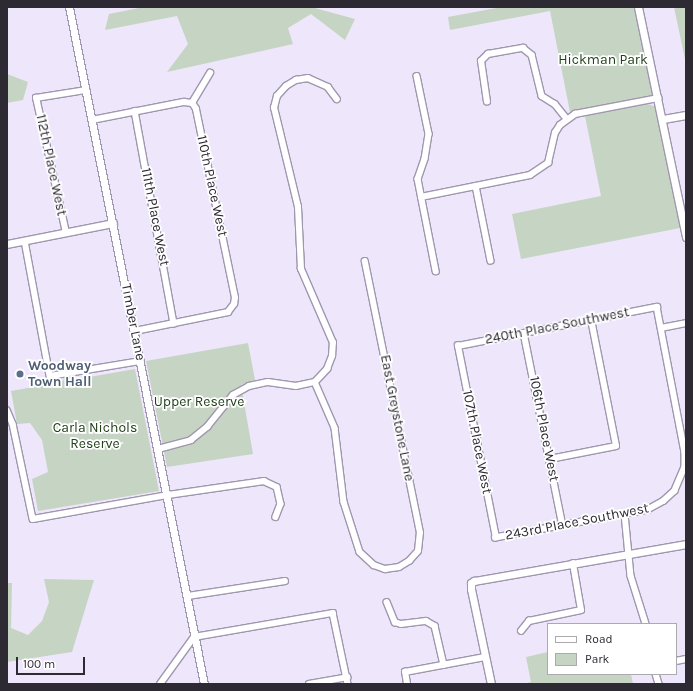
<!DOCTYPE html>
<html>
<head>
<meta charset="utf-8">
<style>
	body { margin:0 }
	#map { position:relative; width:693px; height:691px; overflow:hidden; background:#eee6fb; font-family:Karla,sans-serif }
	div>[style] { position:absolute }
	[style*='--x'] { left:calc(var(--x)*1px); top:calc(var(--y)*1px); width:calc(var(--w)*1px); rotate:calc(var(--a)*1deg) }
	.green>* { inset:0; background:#c6d5c3 }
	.roads { filter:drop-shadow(1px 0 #a096af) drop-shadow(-1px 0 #a096af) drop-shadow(0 1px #a096af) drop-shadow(0 -1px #a096af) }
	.minor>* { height:5.5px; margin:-2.75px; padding:0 2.75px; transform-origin:2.75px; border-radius:2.75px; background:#fff }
	.tertiary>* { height:7px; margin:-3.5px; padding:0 3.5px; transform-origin:3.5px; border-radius:3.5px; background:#fff }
	.dots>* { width:11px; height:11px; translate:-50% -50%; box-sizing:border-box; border:2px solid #fff; border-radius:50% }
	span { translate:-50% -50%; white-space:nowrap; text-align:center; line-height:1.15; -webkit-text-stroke:3.5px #fff; paint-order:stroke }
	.park-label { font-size:14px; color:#22401c }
	.street-label { font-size:14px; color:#2e2a34 }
	.service-label { font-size:14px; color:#4e5e75; font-weight:700 }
	.left { translate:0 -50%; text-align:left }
	.frame { position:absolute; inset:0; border:8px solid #2e2a34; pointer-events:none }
	.legend { position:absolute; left:547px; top:623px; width:130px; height:52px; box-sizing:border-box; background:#fff; border:1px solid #abaaae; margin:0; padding:5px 7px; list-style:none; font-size:12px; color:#2e2a34 }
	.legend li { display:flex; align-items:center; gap:8px; height:20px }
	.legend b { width:20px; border:1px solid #abaaae }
	.scale { position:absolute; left:16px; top:657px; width:69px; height:18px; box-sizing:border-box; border:2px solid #2e2a34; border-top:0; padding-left:5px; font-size:12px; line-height:14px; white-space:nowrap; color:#2e2a34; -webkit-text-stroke:3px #fff; paint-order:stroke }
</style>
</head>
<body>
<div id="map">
	<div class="green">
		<i style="clip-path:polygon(144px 7px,311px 7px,355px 19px,345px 40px,311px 14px,288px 28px,293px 44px,167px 72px,188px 44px,177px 16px,105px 30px,109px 14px)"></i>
		<i style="clip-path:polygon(502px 7px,635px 7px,654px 96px,570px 112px,550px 11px,450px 30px,448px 17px)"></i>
		<i style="clip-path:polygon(674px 7px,686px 7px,686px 64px)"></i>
		<i style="clip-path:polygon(7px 74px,28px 82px,23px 100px,7px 103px)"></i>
		<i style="clip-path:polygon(648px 104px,656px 107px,680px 228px,521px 259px,512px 214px,601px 196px,585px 116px)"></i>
		<i style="clip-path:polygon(248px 343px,255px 380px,241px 385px,253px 454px,167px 467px,146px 361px)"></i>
		<i style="clip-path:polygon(135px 369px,159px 491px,38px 511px,32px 479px,48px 472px,42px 440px,30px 423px,17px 424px,11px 391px,50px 384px,52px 390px,51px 383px,63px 381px,64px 377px,70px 376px,72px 380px)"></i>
		<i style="clip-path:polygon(44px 579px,94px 580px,72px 652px,7px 662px,7px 583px,12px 583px,11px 628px,28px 635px,42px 621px,49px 602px)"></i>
		<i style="clip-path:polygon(548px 652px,548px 674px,631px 674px,633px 684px,523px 684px,531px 682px,526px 657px)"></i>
	</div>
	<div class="roads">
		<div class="minor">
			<i style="--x:417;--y:76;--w:59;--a:78.3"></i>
			<i style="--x:429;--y:134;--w:25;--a:99"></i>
			<i style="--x:425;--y:159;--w:21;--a:109"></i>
			<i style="--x:418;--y:179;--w:94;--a:78.9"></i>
			<i style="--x:487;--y:102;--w:41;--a:-98.3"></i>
			<i style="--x:481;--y:61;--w:10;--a:-45"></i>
			<i style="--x:488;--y:54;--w:36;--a:-10"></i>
			<i style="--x:523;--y:48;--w:11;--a:38"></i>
			<i style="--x:532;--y:55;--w:42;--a:76.3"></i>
			<i style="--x:542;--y:96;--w:15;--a:32"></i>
			<i style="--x:555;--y:104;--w:19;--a:51"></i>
			<i style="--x:135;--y:111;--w:216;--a:79.6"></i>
			<i style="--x:92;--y:120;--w:94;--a:-11.1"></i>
			<i style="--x:184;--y:102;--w:8;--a:7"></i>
			<i style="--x:476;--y:186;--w:76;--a:78.7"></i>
			<i style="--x:421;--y:197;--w:111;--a:-11.4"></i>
			<i style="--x:530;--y:175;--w:22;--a:-34"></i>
			<i style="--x:548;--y:163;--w:31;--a:-77"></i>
			<i style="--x:555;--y:133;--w:9;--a:-58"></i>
			<i style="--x:560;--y:125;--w:19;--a:-36"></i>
			<i style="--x:575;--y:114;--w:85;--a:-10.9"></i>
			<i style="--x:66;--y:233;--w:138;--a:-102.5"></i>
			<i style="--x:36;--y:98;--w:51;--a:-9.1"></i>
			<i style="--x:25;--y:241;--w:137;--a:79.5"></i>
			<i style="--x:50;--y:376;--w:92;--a:-9.4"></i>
			<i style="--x:657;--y:307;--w:148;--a:79.1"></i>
			<i style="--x:685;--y:452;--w:15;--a:90"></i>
			<i style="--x:685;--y:467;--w:26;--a:113"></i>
			<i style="--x:675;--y:491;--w:15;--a:138"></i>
			<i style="--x:664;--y:501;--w:18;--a:151"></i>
			<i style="--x:648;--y:510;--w:155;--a:169.6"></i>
			<i style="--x:496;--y:538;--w:196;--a:-101.2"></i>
			<i style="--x:458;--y:346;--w:203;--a:-11.1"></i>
			<i style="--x:661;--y:328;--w:25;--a:-11"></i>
			<i style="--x:135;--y:331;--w:95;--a:-11.5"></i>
			<i style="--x:228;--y:312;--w:10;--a:-53"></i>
			<i style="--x:234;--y:304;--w:6;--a:-81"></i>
			<i style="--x:235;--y:298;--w:193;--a:-101.7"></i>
			<i style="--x:196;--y:109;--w:7;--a:-124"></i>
			<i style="--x:192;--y:103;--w:35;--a:-59"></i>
			<i style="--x:524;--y:333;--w:197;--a:78.6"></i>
			<i style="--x:315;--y:382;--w:50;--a:66.5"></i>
			<i style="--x:335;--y:428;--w:75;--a:83.1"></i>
			<i style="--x:344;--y:502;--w:52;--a:72.3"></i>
			<i style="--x:360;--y:552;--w:19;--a:43"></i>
			<i style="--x:374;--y:565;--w:12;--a:20"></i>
			<i style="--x:385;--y:569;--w:14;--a:-8"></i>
			<i style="--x:399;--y:567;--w:12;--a:-31"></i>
			<i style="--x:409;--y:561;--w:13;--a:-48"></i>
			<i style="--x:418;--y:551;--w:18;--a:-84"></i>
			<i style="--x:420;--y:533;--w:277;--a:-101.5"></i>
			<i style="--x:315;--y:382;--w:18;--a:-47"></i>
			<i style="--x:327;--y:369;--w:14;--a:-69"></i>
			<i style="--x:332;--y:356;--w:13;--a:-86"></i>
			<i style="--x:333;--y:343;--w:81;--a:-113.4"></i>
			<i style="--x:301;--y:269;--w:62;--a:-92.8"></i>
			<i style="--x:298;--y:207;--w:102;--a:-103.6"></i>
			<i style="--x:274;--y:108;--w:12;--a:-76"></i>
			<i style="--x:277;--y:96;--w:13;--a:-48"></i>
			<i style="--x:286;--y:86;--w:12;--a:-31"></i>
			<i style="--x:296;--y:80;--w:12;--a:-9"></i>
			<i style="--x:308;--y:78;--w:22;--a:24"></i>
			<i style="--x:328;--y:87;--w:15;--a:53"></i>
			<i style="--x:7;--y:410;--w:15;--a:67"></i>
			<i style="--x:13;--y:424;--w:97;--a:78.1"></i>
			<i style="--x:33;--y:519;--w:137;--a:-10.1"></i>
			<i style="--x:168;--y:495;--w:97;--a:-8.3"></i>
			<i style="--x:264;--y:481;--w:14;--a:25"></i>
			<i style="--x:277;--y:487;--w:17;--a:77"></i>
			<i style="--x:281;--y:504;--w:14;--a:111"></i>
			<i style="--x:158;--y:449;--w:34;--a:-15"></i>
			<i style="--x:191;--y:440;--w:21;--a:-39"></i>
			<i style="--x:207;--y:427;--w:41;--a:-50.9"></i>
			<i style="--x:233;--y:395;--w:18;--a:-29"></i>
			<i style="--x:249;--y:386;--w:19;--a:-12"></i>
			<i style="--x:268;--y:382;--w:28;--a:8"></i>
			<i style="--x:296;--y:386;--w:19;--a:-12"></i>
			<i style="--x:550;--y:459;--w:67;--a:-11.1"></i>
			<i style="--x:616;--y:446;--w:128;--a:-101.2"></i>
			<i style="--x:625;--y:514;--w:62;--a:84.5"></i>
			<i style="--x:631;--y:576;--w:50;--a:72.6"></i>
			<i style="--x:188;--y:596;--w:98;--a:-8.8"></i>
			<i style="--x:387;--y:602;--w:22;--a:68"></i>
			<i style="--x:395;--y:622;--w:6;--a:18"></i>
			<i style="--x:401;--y:624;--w:25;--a:-7"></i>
			<i style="--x:426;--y:621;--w:10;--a:29"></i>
			<i style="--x:435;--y:626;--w:40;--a:77"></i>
			<i style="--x:521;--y:631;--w:13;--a:-51"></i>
			<i style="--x:529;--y:621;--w:53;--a:-11.9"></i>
			<i style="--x:581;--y:610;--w:47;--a:-99.9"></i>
			<i style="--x:676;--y:661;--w:10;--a:-11"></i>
			<i style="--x:656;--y:674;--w:10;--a:73"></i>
			<i style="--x:160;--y:684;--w:58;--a:-54.1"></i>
			<i style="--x:194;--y:637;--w:141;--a:-9.8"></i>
			<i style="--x:333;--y:613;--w:73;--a:78.1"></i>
			<i style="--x:309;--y:684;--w:39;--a:-10"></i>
			<i style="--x:407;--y:684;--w:12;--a:-99"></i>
			<i style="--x:405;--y:672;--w:81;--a:-10.6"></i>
		</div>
		<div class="tertiary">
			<i style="--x:69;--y:7;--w:690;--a:78.72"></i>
			<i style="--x:638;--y:7;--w:235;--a:78.2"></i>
			<i style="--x:663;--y:119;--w:23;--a:-10"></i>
			<i style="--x:7;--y:244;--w:108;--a:-11.2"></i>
			<i style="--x:491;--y:684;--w:97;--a:-101.9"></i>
			<i style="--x:471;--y:589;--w:6;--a:-90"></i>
			<i style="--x:471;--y:583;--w:4;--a:-34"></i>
			<i style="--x:474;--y:581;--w:215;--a:-9.9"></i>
		</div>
	</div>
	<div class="dots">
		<i style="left:20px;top:374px;background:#5c6f8a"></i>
	</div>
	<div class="park-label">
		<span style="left:603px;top:60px">Hickman Park</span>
		<span style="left:199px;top:402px">Upper Reserve</span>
		<span style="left:95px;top:436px">Carla Nichols<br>Reserve</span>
	</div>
	<div class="street-label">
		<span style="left:51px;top:165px;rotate:78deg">112th Place West</span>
		<span style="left:212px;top:186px;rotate:78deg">110th Place West</span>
		<span style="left:155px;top:217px;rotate:79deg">111th Place West</span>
		<span style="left:133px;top:322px;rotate:79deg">Timber Lane</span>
		<span style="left:557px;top:326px;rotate:-11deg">240th Place Southwest</span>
		<span style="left:397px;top:418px;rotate:79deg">East Greystone Lane</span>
		<span style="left:544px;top:429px;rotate:79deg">106th Place West</span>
		<span style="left:477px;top:442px;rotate:79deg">107th Place West</span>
		<span style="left:577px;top:522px;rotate:-11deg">243rd Place Southwest</span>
	</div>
	<div class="service-label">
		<span class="left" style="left:28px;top:374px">Woodway<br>Town Hall</span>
	</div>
	<div class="frame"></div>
	<ul class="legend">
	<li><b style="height:5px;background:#fff"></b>Road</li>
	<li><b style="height:11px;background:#c6d5c3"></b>Park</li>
	</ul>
	<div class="scale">100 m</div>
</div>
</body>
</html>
